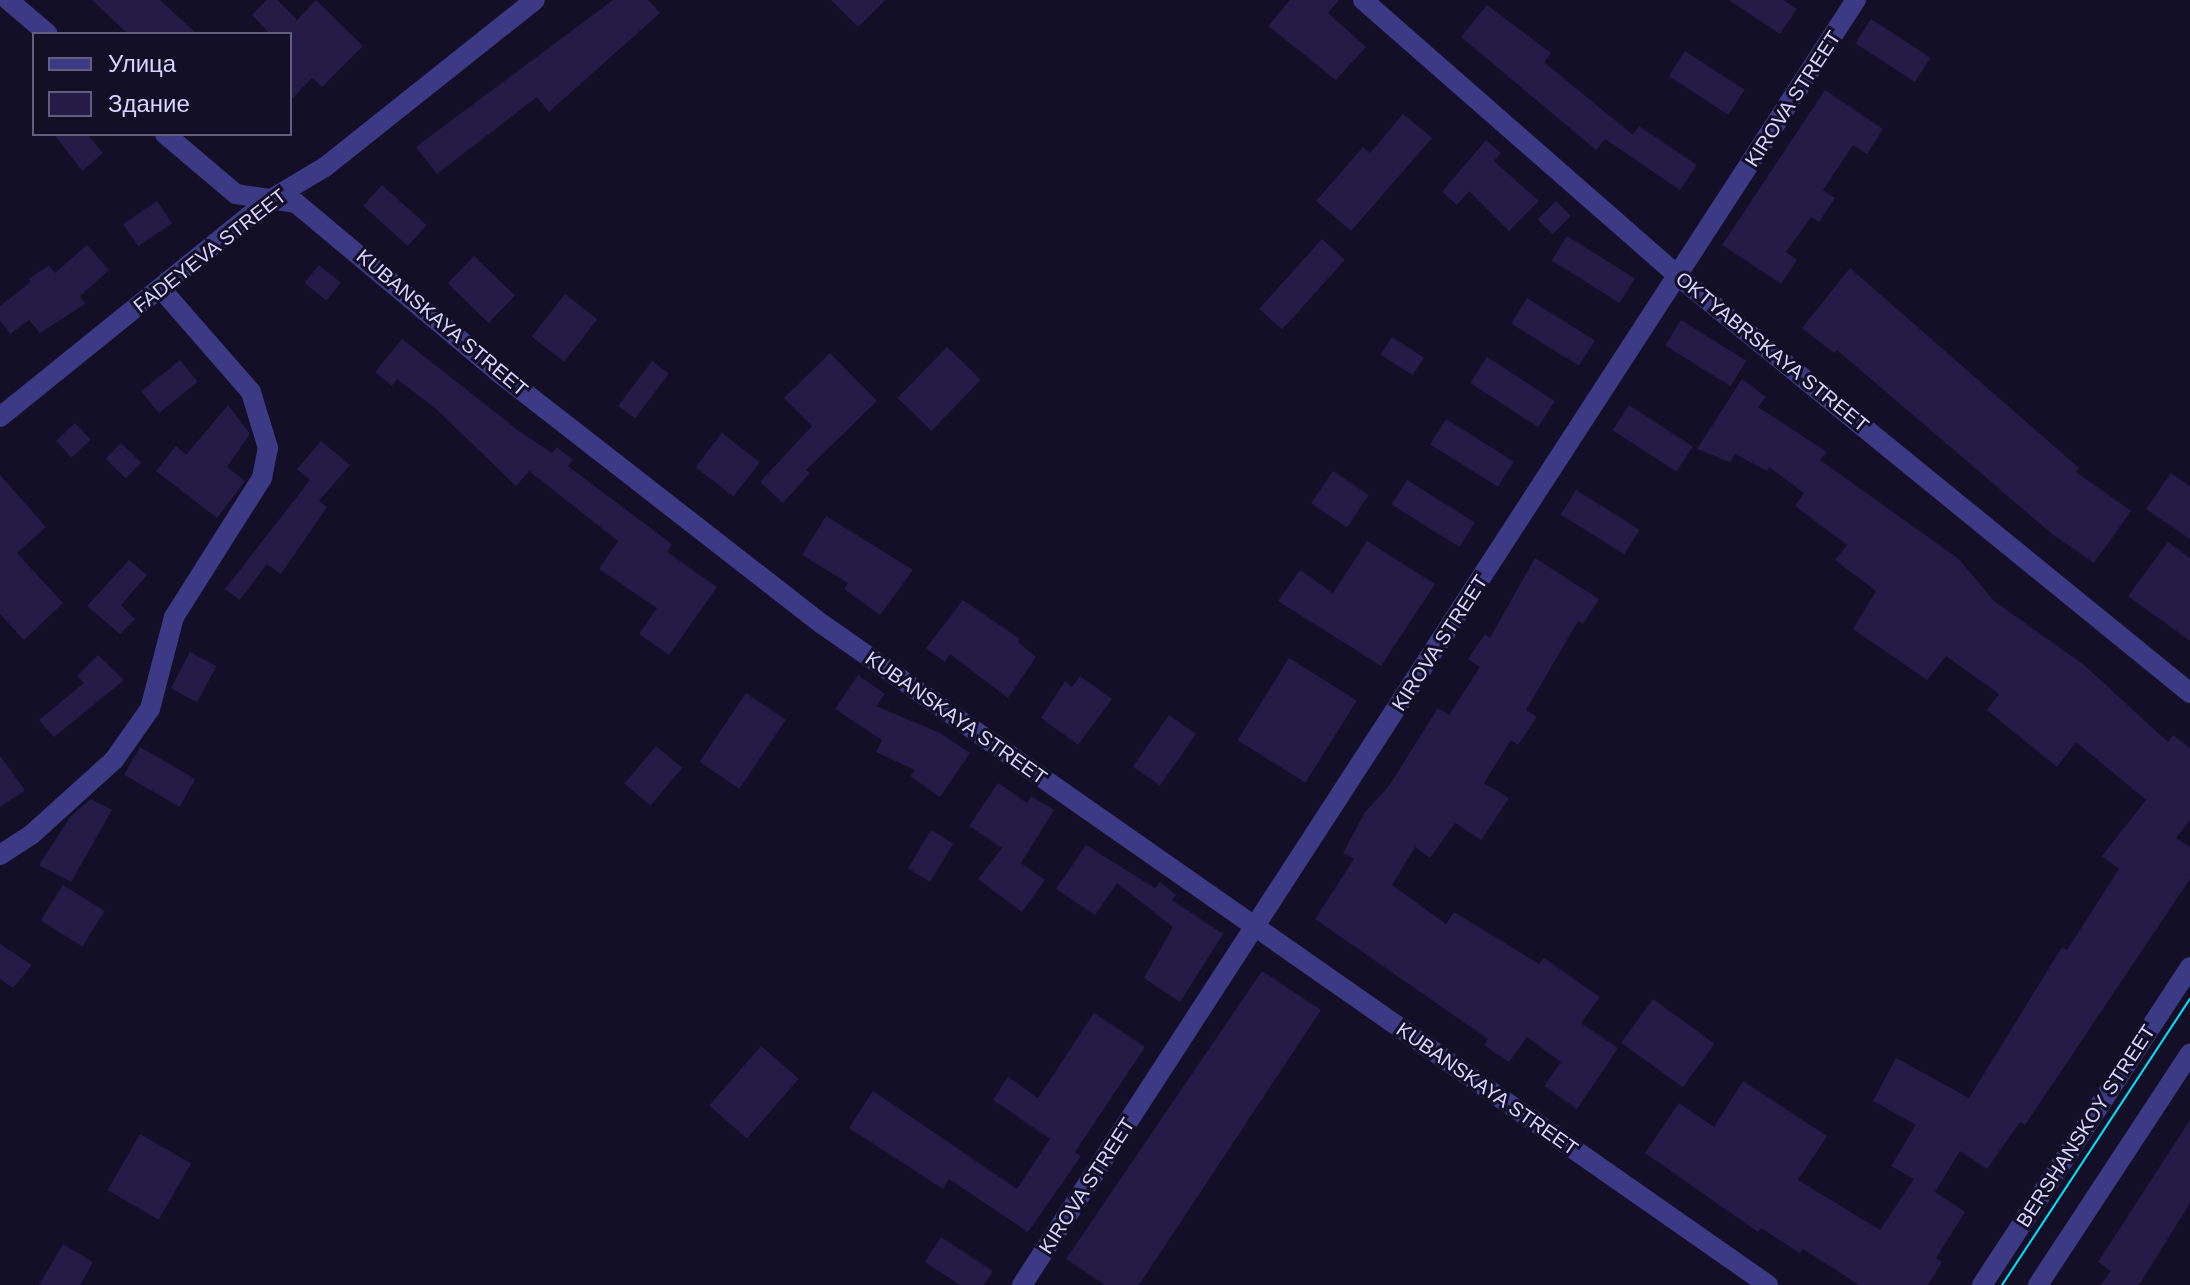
<!DOCTYPE html>
<html>
<head>
<meta charset="utf-8">
<style>
	body { margin:0 }
	#map { position:relative; width:2190px; height:1285px; overflow:hidden; background:#130f26; font-family:Arial,sans-serif }
	div>[style] { position:absolute }
	[style*='--x'] { left:calc(var(--x)*1px); top:calc(var(--y)*1px); width:calc(var(--w)*1px); rotate:calc(var(--a)*1deg) }
	.building>* { inset:0; background:#241b47; transform-origin:0 0 }
	.minor>* { height:20px; margin:-10px; padding:0 10px; transform-origin:10px; border-radius:10px; background:#3d3a85 }
	.tram>* { height:2px; margin:-1px; padding:0 1px; transform-origin:1px; border-radius:1px; background:#00e5ff }
	span { translate:-50% -50%; white-space:nowrap; text-align:center; line-height:1.15; -webkit-text-stroke:6px #130f26; paint-order:stroke }
	.street-label { font-size:20px; color:#d9d4ff }
	.legend { position:absolute; left:32px; top:32px; width:260px; height:104px; box-sizing:border-box; background:#130f26; border:2px solid #625e7d; margin:0; padding:10px 14px; list-style:none; font-size:24px; color:#d9d4ff }
	.legend li { display:flex; align-items:center; gap:16px; height:40px }
	.legend b { width:40px; border:2px solid #625e7d }
</style>
</head>
<body>
<div id="map">
	<div class="building">
		<i style="clip-path:polygon(92px 0,160px 0,197px 34px,128px 34px)"></i>
		<i style="clip-path:polygon(267px 0,277px 0,297px 20px,316px 0,363px 46px,322px 87px,312px 78px,290px 101px,290px 34px,270px 34px,252px 15px)"></i>
		<i style="clip-path:polygon(613px 0,648px 0,660px 13px,549px 112px,537px 97px,437px 174px,416px 147px)"></i>
		<i style="clip-path:polygon(831px 0,885px 0,858px 27px)"></i>
		<i style="clip-path:polygon(1290px 0,1339px 0,1328px 13px,1366px 47px,1336px 80px,1268px 26px)"></i>
		<i style="clip-path:polygon(1729px 0,1783px 0,1797px 9px,1780px 34px)"></i>
		<i style="clip-path:polygon(1487px 5px,1551px 53px,1544px 62px,1633px 135px,1639px 126px,1697px 165px,1680px 190px,1605px 139px,1596px 150px,1461px 37px)"></i>
		<i style="left:1871px;top:19px;width:71px;height:29px;rotate:33deg"></i>
		<i style="left:1685px;top:51px;width:71px;height:30px;rotate:33deg"></i>
		<i style="clip-path:polygon(1825px 90px,1883px 129px,1867px 154px,1853px 145px,1823px 190px,1835px 198px,1819px 222px,1811px 217px,1786px 252px,1797px 260px,1781px 284px,1722px 245px)"></i>
		<i style="clip-path:polygon(1403px 114px,1432px 138px,1351px 231px,1316px 201px,1363px 147px,1370px 153px)"></i>
		<i style="clip-path:polygon(54px 134px,87px 134px,103px 153px,82px 171px)"></i>
		<i style="clip-path:polygon(1486px 140px,1501px 153px,1494px 161px,1539px 201px,1509px 231px,1469px 191px,1457px 205px,1442px 192px)"></i>
		<i style="left:382px;top:185px;width:60px;height:28px;rotate:42deg"></i>
		<i style="left:157px;top:201px;width:27px;height:41px;rotate:56deg"></i>
		<i style="left:1556px;top:201px;width:21px;height:26px;rotate:45deg"></i>
		<i style="left:1567px;top:236px;width:80px;height:29px;rotate:32deg"></i>
		<i style="left:1322px;top:239px;width:31px;height:94px;rotate:42deg"></i>
		<i style="clip-path:polygon(87px 245px,109px 270px,80px 296px,85px 304px,40px 333px,29px 320px,10px 334px,0 320px,0 306px,31px 282px,29px 279px,49px 265px,55px 273px)"></i>
		<i style="left:474px;top:256px;width:57px;height:38px;rotate:44deg"></i>
		<i style="left:319px;top:265px;width:28px;height:23px;rotate:39deg"></i>
		<i style="clip-path:polygon(1850px 268px,2079px 468px,2076px 472px,2131px 511px,2094px 563px,2052px 534px,1837px 350px,1834px 353px,1802px 328px)"></i>
		<i style="left:565px;top:294px;width:41px;height:54px;rotate:38deg"></i>
		<i style="left:1527px;top:298px;width:80px;height:30px;rotate:32deg"></i>
		<i style="left:1681px;top:320px;width:77px;height:30px;rotate:32deg"></i>
		<i style="left:1392px;top:337px;width:38px;height:21px;rotate:33deg"></i>
		<i style="clip-path:polygon(402px 339px,519px 431px,552px 453px,557px 447px,573px 460px,568px 466px,672px 544px,667px 552px,717px 587px,669px 655px,639px 634px,657px 608px,599px 569px,618px 541px,529px 471px,516px 486px,435px 408px,397px 379px,392px 386px,375px 372px)"></i>
		<i style="left:947px;top:347px;width:47px;height:71px;rotate:44deg"></i>
		<i style="clip-path:polygon(830px 353px,877px 401px,806px 470px,810px 473px,783px 503px,760px 482px,812px 426px,784px 398px)"></i>
		<i style="left:1487px;top:357px;width:81px;height:31px;rotate:33deg"></i>
		<i style="left:180px;top:360px;width:28px;height:50px;rotate:51deg"></i>
		<i style="left:652px;top:361px;width:21px;height:56px;rotate:37deg"></i>
		<i style="clip-path:polygon(1742px 379px,1766px 397px,1758px 407px,1827px 452px,1820px 460px,1959px 559px,1994px 601px,2084px 665px,2168px 742px,2173px 735px,2190px 748px,2190px 820px,2176px 838px,2190px 847px,2190px 879px,2025px 1125px,2020px 1122px,1987px 1169px,1960px 1151px,1935px 1192px,1965px 1212px,1936px 1258px,1942px 1262px,1928px 1285px,1859px 1285px,1803px 1249px,1800px 1253px,1761px 1228px,1758px 1232px,1645px 1153px,1679px 1103px,1714px 1127px,1743px 1081px,1827px 1136px,1798px 1180px,1880px 1230px,1914px 1179px,1891px 1166px,1916px 1125px,1873px 1101px,1896px 1058px,1969px 1098px,2062px 947px,2067px 950px,2119px 869px,2102px 856px,2146px 800px,2076px 742px,2057px 767px,1987px 710px,1999px 694px,1946px 656px,1927px 680px,1853px 629px,1876px 591px,1835px 560px,1847px 545px,1795px 506px,1804px 493px,1769px 467px,1767px 471px,1735px 454px,1730px 462px,1697px 449px)"></i>
		<i style="clip-path:polygon(228px 405px,250px 434px,227px 467px,245px 481px,217px 518px,156px 471px,176px 446px,186px 455px)"></i>
		<i style="left:1629px;top:405px;width:76px;height:30px;rotate:33deg"></i>
		<i style="left:1446px;top:419px;width:80px;height:30px;rotate:32deg"></i>
		<i style="left:75px;top:423px;width:23px;height:26px;rotate:47deg"></i>
		<i style="left:722px;top:433px;width:48px;height:43px;rotate:38deg"></i>
		<i style="clip-path:polygon(321px 441px,350px 465px,319px 501px,327px 507px,281px 574px,267px 564px,240px 600px,225px 589px,310px 480px,297px 469px)"></i>
		<i style="left:121px;top:443px;width:28px;height:22px;rotate:44deg"></i>
		<i style="left:1333px;top:471px;width:43px;height:39px;rotate:34deg"></i>
		<i style="clip-path:polygon(2171px 473px,2190px 486px,2190px 539px,2146px 509px)"></i>
		<i style="clip-path:polygon(0 475px,46px 527px,17px 553px,63px 603px,24px 640px,0 614px)"></i>
		<i style="left:1407px;top:480px;width:80px;height:29px;rotate:32deg"></i>
		<i style="left:1576px;top:490px;width:75px;height:29px;rotate:32deg"></i>
		<i style="clip-path:polygon(826px 516px,913px 570px,880px 615px,844px 589px,848px 583px,802px 555px)"></i>
		<i style="clip-path:polygon(1367px 541px,1435px 584px,1381px 666px,1278px 601px,1300px 570px,1333px 593px)"></i>
		<i style="clip-path:polygon(2168px 542px,2190px 558px,2190px 641px,2128px 596px)"></i>
		<i style="clip-path:polygon(1535px 558px,1599px 599px,1583px 624px,1578px 621px,1526px 710px,1537px 717px,1518px 745px,1511px 740px,1484px 783px,1509px 798px,1481px 840px,1455px 823px,1430px 858px,1415px 847px,1392px 885px,1446px 924px,1454px 912px,1539px 964px,1544px 958px,1600px 997px,1581px 1023px,1618px 1048px,1577px 1109px,1544px 1086px,1561px 1062px,1527px 1037px,1509px 1062px,1484px 1045px,1488px 1039px,1315px 919px,1354px 859px,1343px 853px,1365px 812px,1389px 786px,1438px 708px,1449px 715px,1480px 667px,1468px 659px,1485px 634px,1490px 638px)"></i>
		<i style="clip-path:polygon(129px 560px,147px 575px,121px 605px,135px 619px,120px 634px,87px 606px)"></i>
		<i style="clip-path:polygon(963px 600px,1020px 639px,1018px 642px,1036px 657px,1008px 698px,950px 654px,945px 662px,926px 648px)"></i>
		<i style="left:190px;top:652px;width:30px;height:41px;rotate:28deg"></i>
		<i style="clip-path:polygon(98px 655px,124px 680px,54px 737px,39px 720px,84px 683px,77px 676px)"></i>
		<i style="left:1289px;top:658px;width:80px;height:97px;rotate:32deg"></i>
		<i style="clip-path:polygon(858px 675px,885px 694px,876px 706px,940px 733px,970px 753px,940px 797px,910px 776px,915px 770px,876px 752px,882px 740px,835px 709px)"></i>
		<i style="clip-path:polygon(1080px 676px,1112px 699px,1078px 745px,1041px 718px,1065px 681px,1072px 687px)"></i>
		<i style="left:746px;top:693px;width:48px;height:83px;rotate:34deg"></i>
		<i style="left:1169px;top:715px;width:33px;height:63px;rotate:35deg"></i>
		<i style="left:656px;top:746px;width:34px;height:49px;rotate:40deg"></i>
		<i style="left:140px;top:747px;width:64px;height:32px;rotate:30deg"></i>
		<i style="clip-path:polygon(0 756px,25px 790px,0 807px)"></i>
		<i style="clip-path:polygon(998px 783px,1027px 803px,1031px 796px,1054px 810px,1021px 863px,1045px 880px,1022px 912px,978px 879px,1002px 848px,969px 826px)"></i>
		<i style="clip-path:polygon(91px 799px,112px 810px,71px 882px,39px 865px,71px 816px)"></i>
		<i style="left:931px;top:830px;width:26px;height:45px;rotate:31deg"></i>
		<i style="clip-path:polygon(1086px 845px,1155px 888px,1160px 882px,1176px 895px,1172px 900px,1223px 934px,1180px 1002px,1144px 978px,1173px 927px,1117px 883px,1095px 915px,1056px 889px)"></i>
		<i style="left:63px;top:885px;width:49px;height:42px;rotate:32deg"></i>
		<i style="clip-path:polygon(0 944px,32px 965px,13px 988px,0 979px)"></i>
		<i style="clip-path:polygon(1262px 971px,1321px 1010px,1139px 1285px,1105px 1285px,1066px 1259px)"></i>
		<i style="left:1653px;top:999px;width:76px;height:54px;rotate:36deg"></i>
		<i style="clip-path:polygon(1094px 1013px,1145px 1047px,1075px 1152px,1081px 1156px,1028px 1232px,949px 1179px,943px 1189px,849px 1128px,873px 1091px,1017px 1189px,1050px 1139px,993px 1100px,1008px 1077px,1038px 1098px)"></i>
		<i style="left:761px;top:1046px;width:50px;height:79px;rotate:41deg"></i>
		<i style="clip-path:polygon(2190px 1120px,2190px 1203px,2139px 1285px,2101px 1285px,2111px 1271px,2098px 1262px)"></i>
		<i style="left:140px;top:1134px;width:59px;height:65px;rotate:30deg"></i>
		<i style="clip-path:polygon(941px 1237px,993px 1271px,984px 1285px,960px 1285px,925px 1262px)"></i>
		<i style="clip-path:polygon(63px 1244px,93px 1262px,80px 1285px,39px 1285px)"></i>
	</div>
	<div class="minor">
		<i style="--x:8;--y:0;--w:52;--a:40.4"></i>
		<i style="--x:1363;--y:0;--w:420;--a:41.2"></i>
		<i style="--x:1679;--y:277;--w:659;--a:39.15"></i>
		<i style="--x:165;--y:134;--w:93;--a:40.2"></i>
		<i style="--x:236;--y:194;--w:61;--a:8.5"></i>
		<i style="--x:296;--y:203;--w:263;--a:39.9"></i>
		<i style="--x:498;--y:372;--w:410;--a:37.9"></i>
		<i style="--x:822;--y:624;--w:1154;--a:34.94"></i>
		<i style="--x:0;--y:417;--w:344;--a:-38.9"></i>
		<i style="--x:268;--y:201;--w:66;--a:-30.8"></i>
		<i style="--x:325;--y:167;--w:268;--a:-38.5"></i>
		<i style="--x:0;--y:855;--w:37;--a:-33"></i>
		<i style="--x:31;--y:835;--w:112;--a:-42.1"></i>
		<i style="--x:114;--y:760;--w:62;--a:-54.8"></i>
		<i style="--x:150;--y:709;--w:95;--a:-75.4"></i>
		<i style="--x:174;--y:617;--w:165;--a:-57.7"></i>
		<i style="--x:262;--y:478;--w:31;--a:-79"></i>
		<i style="--x:268;--y:448;--w:59;--a:-106.9"></i>
		<i style="--x:251;--y:392;--w:137;--a:-131.1"></i>
		<i style="--x:1022;--y:1285;--w:1532;--a:-57.02"></i>
		<i style="--x:1982;--y:1285;--w:380;--a:-56.8"></i>
		<i style="--x:2038;--y:1285;--w:277;--a:-56.7"></i>
	</div>
	<div class="tram">
		<i style="--x:2002;--y:1285;--w:342;--a:-56.7"></i>
	</div>
	<div class="street-label">
		<span style="left:1793px;top:99px;rotate:-57deg">KIROVA STREET</span>
		<span style="left:210px;top:251px;rotate:-38deg">FADEYEVA STREET</span>
		<span style="left:442px;top:323px;rotate:40deg">KUBANSKAYA STREET</span>
		<span style="left:1772px;top:352px;rotate:39deg">OKTYABRSKAYA STREET</span>
		<span style="left:1440px;top:643px;rotate:-57deg">KIROVA STREET</span>
		<span style="left:956px;top:718px;rotate:35deg">KUBANSKAYA STREET</span>
		<span style="left:1487px;top:1089px;rotate:35deg">KUBANSKAYA STREET</span>
		<span style="left:2086px;top:1126px;rotate:-57deg">BERSHANSKOY STREET</span>
		<span style="left:1087px;top:1186px;rotate:-57deg">KIROVA STREET</span>
	</div>
	<ul class="legend">
	<li><b style="height:10px;background:#3d3a85"></b>Улица</li>
	<li><b style="height:22px;background:#241b47"></b>Здание</li>
	</ul>
</div>
</body>
</html>
